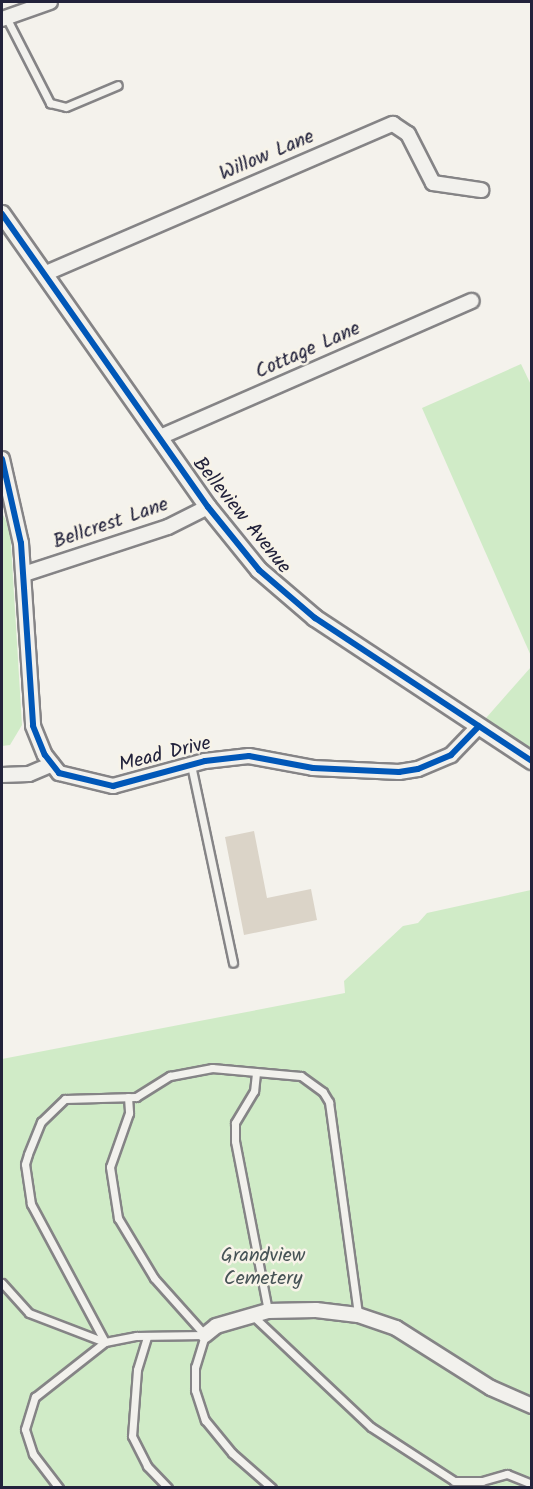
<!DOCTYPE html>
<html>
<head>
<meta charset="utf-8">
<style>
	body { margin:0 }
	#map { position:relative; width:533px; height:1489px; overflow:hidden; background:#f4f2ec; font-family:Kalam,sans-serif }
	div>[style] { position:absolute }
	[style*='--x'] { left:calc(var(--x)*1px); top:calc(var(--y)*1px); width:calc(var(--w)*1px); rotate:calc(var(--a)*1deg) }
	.green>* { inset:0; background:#d0ebc7 }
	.building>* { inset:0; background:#dbd4c8 }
	.roads { filter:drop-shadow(2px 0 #858486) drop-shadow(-2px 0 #858486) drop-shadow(0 2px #858486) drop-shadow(0 -2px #858486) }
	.service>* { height:7px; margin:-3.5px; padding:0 3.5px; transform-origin:3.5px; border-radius:3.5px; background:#f2f1ed }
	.minor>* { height:14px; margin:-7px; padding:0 7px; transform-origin:7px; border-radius:7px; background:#f2f1ed }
	.tertiary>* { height:16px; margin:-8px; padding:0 8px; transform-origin:8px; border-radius:8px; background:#f2f1ed }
	.cycleway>* { height:6px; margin:-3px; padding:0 3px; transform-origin:3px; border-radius:3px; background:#0057b8 }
	span { translate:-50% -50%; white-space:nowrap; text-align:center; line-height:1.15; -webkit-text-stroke:5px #f7f3e8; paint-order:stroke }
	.street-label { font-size:20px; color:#22223b }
	.park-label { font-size:20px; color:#465356 }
	.frame { position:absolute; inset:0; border:3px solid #22223b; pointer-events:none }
</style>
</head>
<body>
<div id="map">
	<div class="green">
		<i style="clip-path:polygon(521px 364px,532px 387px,531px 656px,422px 408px)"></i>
		<i style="clip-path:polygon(2px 513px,10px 528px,22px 725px,10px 745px,2px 746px)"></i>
		<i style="clip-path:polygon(531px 667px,531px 761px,479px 726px)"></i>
		<i style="clip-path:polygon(531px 890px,531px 1487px,2px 1488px,2px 1059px,345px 993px,344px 981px,403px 926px,418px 923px,427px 913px)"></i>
	</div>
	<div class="building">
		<i style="clip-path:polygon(254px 831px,267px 898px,311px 889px,317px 920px,244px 935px,225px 837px)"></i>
	</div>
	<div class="roads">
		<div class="service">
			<i style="--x:6;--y:17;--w:97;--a:62.9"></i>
			<i style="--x:50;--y:103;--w:16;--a:14"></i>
			<i style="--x:66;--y:107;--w:56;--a:-22.9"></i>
			<i style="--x:191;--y:765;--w:202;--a:78"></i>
			<i style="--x:256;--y:1073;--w:18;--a:96"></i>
			<i style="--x:254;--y:1091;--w:37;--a:121"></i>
			<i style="--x:235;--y:1123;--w:18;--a:90"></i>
			<i style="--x:235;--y:1141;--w:173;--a:79"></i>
			<i style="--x:128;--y:1097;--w:16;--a:86"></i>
			<i style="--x:129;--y:1113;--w:57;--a:109.4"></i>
			<i style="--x:110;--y:1167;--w:52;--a:81.1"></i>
			<i style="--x:118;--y:1218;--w:70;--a:59"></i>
			<i style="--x:154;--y:1278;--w:76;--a:48.2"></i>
			<i style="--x:2;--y:1283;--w:40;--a:48"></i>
			<i style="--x:29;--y:1313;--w:81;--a:20.9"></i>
			<i style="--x:252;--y:1315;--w:163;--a:43.3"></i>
			<i style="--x:371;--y:1427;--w:99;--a:33"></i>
			<i style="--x:454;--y:1481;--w:28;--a:0"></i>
			<i style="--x:482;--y:1481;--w:26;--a:-16"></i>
			<i style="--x:507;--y:1474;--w:27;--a:22"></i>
			<i style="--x:205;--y:1335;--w:34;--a:107"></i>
			<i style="--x:195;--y:1367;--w:23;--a:90"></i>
			<i style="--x:195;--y:1390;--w:32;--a:72"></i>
			<i style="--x:205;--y:1420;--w:43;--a:50.7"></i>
			<i style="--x:232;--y:1453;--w:53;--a:41.2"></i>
			<i style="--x:147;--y:1337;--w:34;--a:107"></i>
			<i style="--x:137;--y:1370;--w:66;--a:94.3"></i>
			<i style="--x:132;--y:1436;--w:34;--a:63"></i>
			<i style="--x:147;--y:1466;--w:30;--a:46"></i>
			<i style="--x:105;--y:1342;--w:157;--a:-118.2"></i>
			<i style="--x:31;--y:1204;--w:40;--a:-98.5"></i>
			<i style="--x:25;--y:1164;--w:10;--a:-73"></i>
			<i style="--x:28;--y:1154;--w:35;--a:-68"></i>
			<i style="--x:41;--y:1122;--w:33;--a:-44"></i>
			<i style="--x:65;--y:1099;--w:71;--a:-1.6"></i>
			<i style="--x:136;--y:1097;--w:40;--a:-32"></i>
			<i style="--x:170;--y:1076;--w:43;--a:-10.8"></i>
			<i style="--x:212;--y:1068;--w:89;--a:5.1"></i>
			<i style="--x:301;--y:1076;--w:27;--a:36"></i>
			<i style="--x:323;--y:1092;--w:12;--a:59"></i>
			<i style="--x:329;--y:1102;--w:215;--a:82.2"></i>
			<i style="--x:59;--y:1488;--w:43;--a:-127.4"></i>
			<i style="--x:33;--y:1454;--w:26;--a:-108"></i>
			<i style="--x:25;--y:1429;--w:34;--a:-73"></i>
			<i style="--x:35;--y:1397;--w:89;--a:-38.2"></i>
			<i style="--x:105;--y:1342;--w:32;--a:-11"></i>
			<i style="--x:136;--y:1336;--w:69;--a:-0.8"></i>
		</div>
		<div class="minor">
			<i style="--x:2;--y:19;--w:51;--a:-19.5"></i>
			<i style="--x:44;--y:274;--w:380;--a:-23.3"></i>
			<i style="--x:393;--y:124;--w:18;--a:34"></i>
			<i style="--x:408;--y:134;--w:55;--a:63"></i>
			<i style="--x:433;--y:183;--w:49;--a:8.3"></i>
			<i style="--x:160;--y:437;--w:340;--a:-23.6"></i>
			<i style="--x:2;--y:459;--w:86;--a:77.3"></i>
			<i style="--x:21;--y:543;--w:183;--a:86.2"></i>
			<i style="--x:33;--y:726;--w:31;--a:68"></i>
			<i style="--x:45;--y:755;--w:23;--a:52"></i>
			<i style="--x:59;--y:773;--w:56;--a:13.5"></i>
			<i style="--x:113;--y:786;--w:95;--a:-15.2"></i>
			<i style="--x:205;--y:761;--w:44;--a:-6.5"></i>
			<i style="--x:249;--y:756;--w:65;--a:10.6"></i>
			<i style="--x:313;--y:768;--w:86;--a:2.7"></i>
			<i style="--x:399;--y:772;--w:19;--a:-9"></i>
			<i style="--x:418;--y:769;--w:36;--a:-23"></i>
			<i style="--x:451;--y:755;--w:40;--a:-46"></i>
			<i style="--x:24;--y:574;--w:151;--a:-18.1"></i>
			<i style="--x:168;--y:527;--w:45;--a:-26.6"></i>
			<i style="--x:2;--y:775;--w:27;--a:-2"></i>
			<i style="--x:29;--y:774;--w:25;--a:-23"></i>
			<i style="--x:205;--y:1335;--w:14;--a:-39"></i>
			<i style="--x:216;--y:1326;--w:54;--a:-16.1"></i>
			<i style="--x:268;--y:1311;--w:48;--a:-1.2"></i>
			<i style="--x:316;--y:1310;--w:42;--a:6.8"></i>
			<i style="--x:358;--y:1315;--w:40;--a:18.9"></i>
			<i style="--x:396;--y:1328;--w:112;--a:32.3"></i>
			<i style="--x:491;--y:1388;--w:45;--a:23.7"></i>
		</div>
		<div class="tertiary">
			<i style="--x:2;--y:214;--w:358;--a:54.9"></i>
			<i style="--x:208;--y:507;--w:81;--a:51"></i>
			<i style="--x:259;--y:570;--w:74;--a:40.6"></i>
			<i style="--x:315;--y:618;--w:260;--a:33.4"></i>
		</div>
	</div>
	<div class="cycleway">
		<i style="--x:2;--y:214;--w:358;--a:54.9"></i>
		<i style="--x:208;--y:507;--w:81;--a:51"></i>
		<i style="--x:259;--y:570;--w:74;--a:40.6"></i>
		<i style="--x:315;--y:618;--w:260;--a:33.4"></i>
		<i style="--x:2;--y:459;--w:86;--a:77.3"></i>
		<i style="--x:21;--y:543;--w:183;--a:86.2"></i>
		<i style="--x:33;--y:726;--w:31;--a:68"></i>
		<i style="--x:45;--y:755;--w:23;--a:52"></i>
		<i style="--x:59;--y:773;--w:56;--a:13.5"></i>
		<i style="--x:113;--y:786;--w:95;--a:-15.2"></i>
		<i style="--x:205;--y:761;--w:44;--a:-6.5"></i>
		<i style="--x:249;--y:756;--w:65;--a:10.6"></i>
		<i style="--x:313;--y:768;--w:86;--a:2.7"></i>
		<i style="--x:399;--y:772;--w:19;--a:-9"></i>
		<i style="--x:418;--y:769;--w:36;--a:-23"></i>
		<i style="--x:451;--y:755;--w:40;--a:-46"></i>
	</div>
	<div class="street-label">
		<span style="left:267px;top:156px;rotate:-23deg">Willow Lane</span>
		<span style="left:308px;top:351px;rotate:-24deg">Cottage Lane</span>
		<span style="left:241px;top:516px;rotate:51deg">Belleview Avenue</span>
		<span style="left:111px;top:524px;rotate:-19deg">Bellcrest Lane</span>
		<span style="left:165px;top:755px;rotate:-14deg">Mead Drive</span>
	</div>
	<div class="park-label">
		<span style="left:263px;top:1268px">Grandview<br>Cemetery</span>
	</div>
	<div class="frame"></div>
</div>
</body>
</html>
